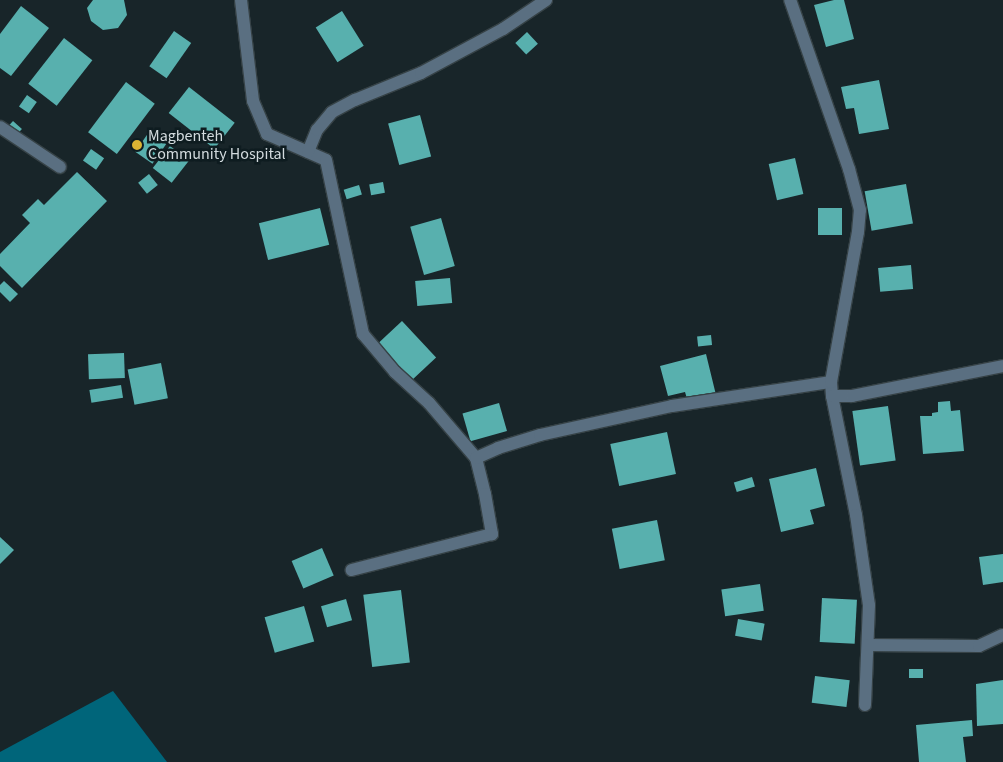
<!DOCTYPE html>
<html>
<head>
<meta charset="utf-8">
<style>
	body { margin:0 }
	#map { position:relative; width:1003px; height:762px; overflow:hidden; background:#182529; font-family:"Source Sans 3",sans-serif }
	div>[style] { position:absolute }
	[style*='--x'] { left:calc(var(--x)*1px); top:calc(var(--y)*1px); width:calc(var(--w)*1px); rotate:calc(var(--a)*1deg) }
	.forest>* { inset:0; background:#00657a }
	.building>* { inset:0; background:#58b0ae; transform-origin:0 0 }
	.roads { filter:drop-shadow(1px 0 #364246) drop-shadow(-1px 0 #364246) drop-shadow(0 1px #364246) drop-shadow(0 -1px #364246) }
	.minor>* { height:12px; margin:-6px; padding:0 6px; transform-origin:6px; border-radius:6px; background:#5a6f81 }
	.dots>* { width:14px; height:14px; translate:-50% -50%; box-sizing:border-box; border:2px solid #0e1c20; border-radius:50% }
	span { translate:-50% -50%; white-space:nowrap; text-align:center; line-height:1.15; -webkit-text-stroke:5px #0e1c20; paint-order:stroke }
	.poi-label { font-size:16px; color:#d3dbde }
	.left { translate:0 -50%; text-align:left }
</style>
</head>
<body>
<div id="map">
	<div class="forest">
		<i style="clip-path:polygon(113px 691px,167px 762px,0 762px,0 752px)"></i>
	</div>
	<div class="building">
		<i style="clip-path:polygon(93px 0,124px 0,127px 15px,118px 28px,103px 30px,91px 21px,87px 8px)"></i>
		<i style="clip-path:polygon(834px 0,844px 0,854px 39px,826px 47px,814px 5px)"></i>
		<i style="clip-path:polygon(21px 6px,49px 28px,11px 76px,0 68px,0 34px)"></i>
		<i style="left:342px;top:11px;width:41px;height:31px;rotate:58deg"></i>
		<i style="left:174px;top:31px;width:21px;height:43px;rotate:35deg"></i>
		<i style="left:527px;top:32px;width:16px;height:16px;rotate:47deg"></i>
		<i style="left:64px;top:38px;width:36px;height:58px;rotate:38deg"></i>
		<i style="clip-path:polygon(879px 80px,889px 129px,859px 134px,854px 108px,846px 109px,841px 87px)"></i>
		<i style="left:126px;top:82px;width:36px;height:63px;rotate:37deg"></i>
		<i style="left:189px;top:87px;width:58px;height:33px;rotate:38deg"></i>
		<i style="left:27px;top:95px;width:12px;height:14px;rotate:35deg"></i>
		<i style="left:420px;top:115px;width:43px;height:33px;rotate:75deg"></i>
		<i style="left:13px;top:121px;width:12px;height:8px;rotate:42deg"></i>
		<i style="left:149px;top:132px;width:21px;height:24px;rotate:35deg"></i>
		<i style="left:170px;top:146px;width:24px;height:28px;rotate:38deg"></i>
		<i style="left:91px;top:149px;width:16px;height:14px;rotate:35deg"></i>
		<i style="left:795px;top:158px;width:37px;height:27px;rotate:77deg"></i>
		<i style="clip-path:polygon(77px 172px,107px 201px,22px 288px,0 266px,0 254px,30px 223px,22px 215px,38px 199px,44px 205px)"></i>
		<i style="left:149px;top:174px;width:14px;height:14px;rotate:51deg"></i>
		<i style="left:383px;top:182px;width:11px;height:14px;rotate:80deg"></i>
		<i style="left:906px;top:184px;width:40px;height:42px;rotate:80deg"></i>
		<i style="left:359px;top:185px;width:10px;height:16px;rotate:73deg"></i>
		<i style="left:320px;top:208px;width:38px;height:63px;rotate:76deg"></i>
		<i style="left:818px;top:208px;width:24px;height:27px"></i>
		<i style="left:441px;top:218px;width:50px;height:32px;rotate:74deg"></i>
		<i style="left:911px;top:265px;width:24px;height:33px;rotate:85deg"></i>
		<i style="left:450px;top:278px;width:25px;height:35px;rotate:85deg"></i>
		<i style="clip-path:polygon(4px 281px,18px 294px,10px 302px,0 292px,0 285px)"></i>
		<i style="left:402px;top:321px;width:50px;height:34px;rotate:47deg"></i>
		<i style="left:711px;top:335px;width:10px;height:14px;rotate:84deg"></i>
		<i style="left:124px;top:353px;width:25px;height:36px;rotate:88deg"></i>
		<i style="clip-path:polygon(706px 354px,716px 395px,688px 402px,685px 392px,668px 396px,660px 366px)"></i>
		<i style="left:161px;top:363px;width:36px;height:34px;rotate:79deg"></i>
		<i style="left:121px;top:385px;width:13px;height:32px;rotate:81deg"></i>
		<i style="clip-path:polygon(950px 401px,951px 411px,960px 410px,964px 451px,923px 454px,920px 416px,932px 416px,932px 413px,938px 412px,938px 402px)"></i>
		<i style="left:499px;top:403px;width:29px;height:38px;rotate:74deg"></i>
		<i style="left:888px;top:406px;width:55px;height:36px;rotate:82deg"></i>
		<i style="left:667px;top:432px;width:43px;height:58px;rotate:78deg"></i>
		<i style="clip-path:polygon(816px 468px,825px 506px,810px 510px,814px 524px,781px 532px,769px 479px)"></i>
		<i style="left:752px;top:477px;width:10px;height:19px;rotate:73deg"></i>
		<i style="left:657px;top:520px;width:41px;height:46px;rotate:79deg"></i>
		<i style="clip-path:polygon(0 537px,14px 550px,0 564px)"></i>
		<i style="left:322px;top:548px;width:30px;height:33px;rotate:67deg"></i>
		<i style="clip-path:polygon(1003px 554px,1003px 582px,983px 585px,979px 557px)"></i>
		<i style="left:760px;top:584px;width:27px;height:39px;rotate:82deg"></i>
		<i style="left:401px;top:590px;width:73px;height:38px;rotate:83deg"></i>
		<i style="left:822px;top:598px;width:35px;height:44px;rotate:3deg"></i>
		<i style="left:346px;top:599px;width:22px;height:26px;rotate:74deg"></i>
		<i style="left:304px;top:606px;width:37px;height:41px;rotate:74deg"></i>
		<i style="left:738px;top:619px;width:27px;height:17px;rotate:10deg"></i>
		<i style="left:909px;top:669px;width:14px;height:9px"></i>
		<i style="left:815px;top:676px;width:35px;height:27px;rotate:7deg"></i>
		<i style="clip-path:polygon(1003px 680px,1003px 724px,977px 726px,976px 684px)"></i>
		<i style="clip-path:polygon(972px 720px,973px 736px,963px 737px,966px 762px,919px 762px,916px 725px)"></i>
	</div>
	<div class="roads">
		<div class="minor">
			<i style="--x:241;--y:0;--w:102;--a:83.2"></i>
			<i style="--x:253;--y:101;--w:36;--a:67"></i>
			<i style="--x:267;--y:134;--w:64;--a:23.8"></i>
			<i style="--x:326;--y:160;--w:178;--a:78"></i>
			<i style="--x:363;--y:334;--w:50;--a:49.9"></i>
			<i style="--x:395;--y:372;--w:46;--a:42.4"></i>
			<i style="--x:429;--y:403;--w:72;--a:49.5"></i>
			<i style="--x:476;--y:458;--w:37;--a:76"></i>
			<i style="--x:485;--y:494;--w:41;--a:80.1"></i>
			<i style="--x:492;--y:534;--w:145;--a:165.6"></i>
			<i style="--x:0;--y:127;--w:72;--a:33.7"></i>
			<i style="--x:308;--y:152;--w:24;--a:-68"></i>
			<i style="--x:317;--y:130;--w:23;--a:-50"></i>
			<i style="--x:332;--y:112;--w:26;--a:-28"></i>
			<i style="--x:355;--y:100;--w:71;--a:-22.2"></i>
			<i style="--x:421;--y:73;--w:93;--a:-28.2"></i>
			<i style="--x:503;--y:29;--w:52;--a:-34"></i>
			<i style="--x:831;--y:382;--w:14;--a:86"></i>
			<i style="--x:832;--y:396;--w:121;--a:78.6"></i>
			<i style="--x:856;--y:515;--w:91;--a:81.8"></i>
			<i style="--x:869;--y:605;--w:100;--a:92.3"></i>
			<i style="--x:832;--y:396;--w:20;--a:0"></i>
			<i style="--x:852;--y:396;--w:154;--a:-11.2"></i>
			<i style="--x:476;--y:458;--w:24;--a:-24"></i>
			<i style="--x:498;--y:448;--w:44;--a:-17.2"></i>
			<i style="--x:540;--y:435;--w:135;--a:-12.4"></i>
			<i style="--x:672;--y:406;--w:161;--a:-8.6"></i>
			<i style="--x:831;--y:382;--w:152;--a:-79.8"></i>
			<i style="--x:858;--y:232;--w:22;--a:-85"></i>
			<i style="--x:860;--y:210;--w:42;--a:-105"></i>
			<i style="--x:849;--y:169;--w:179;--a:-109.2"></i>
			<i style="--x:868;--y:645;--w:111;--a:0.5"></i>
			<i style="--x:979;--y:646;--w:26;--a:-25"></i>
		</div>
	</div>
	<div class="dots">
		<i style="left:137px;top:145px;background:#dbb333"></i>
	</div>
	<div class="poi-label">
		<span class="left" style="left:148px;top:145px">Magbenteh<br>Community Hospital</span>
	</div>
</div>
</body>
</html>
